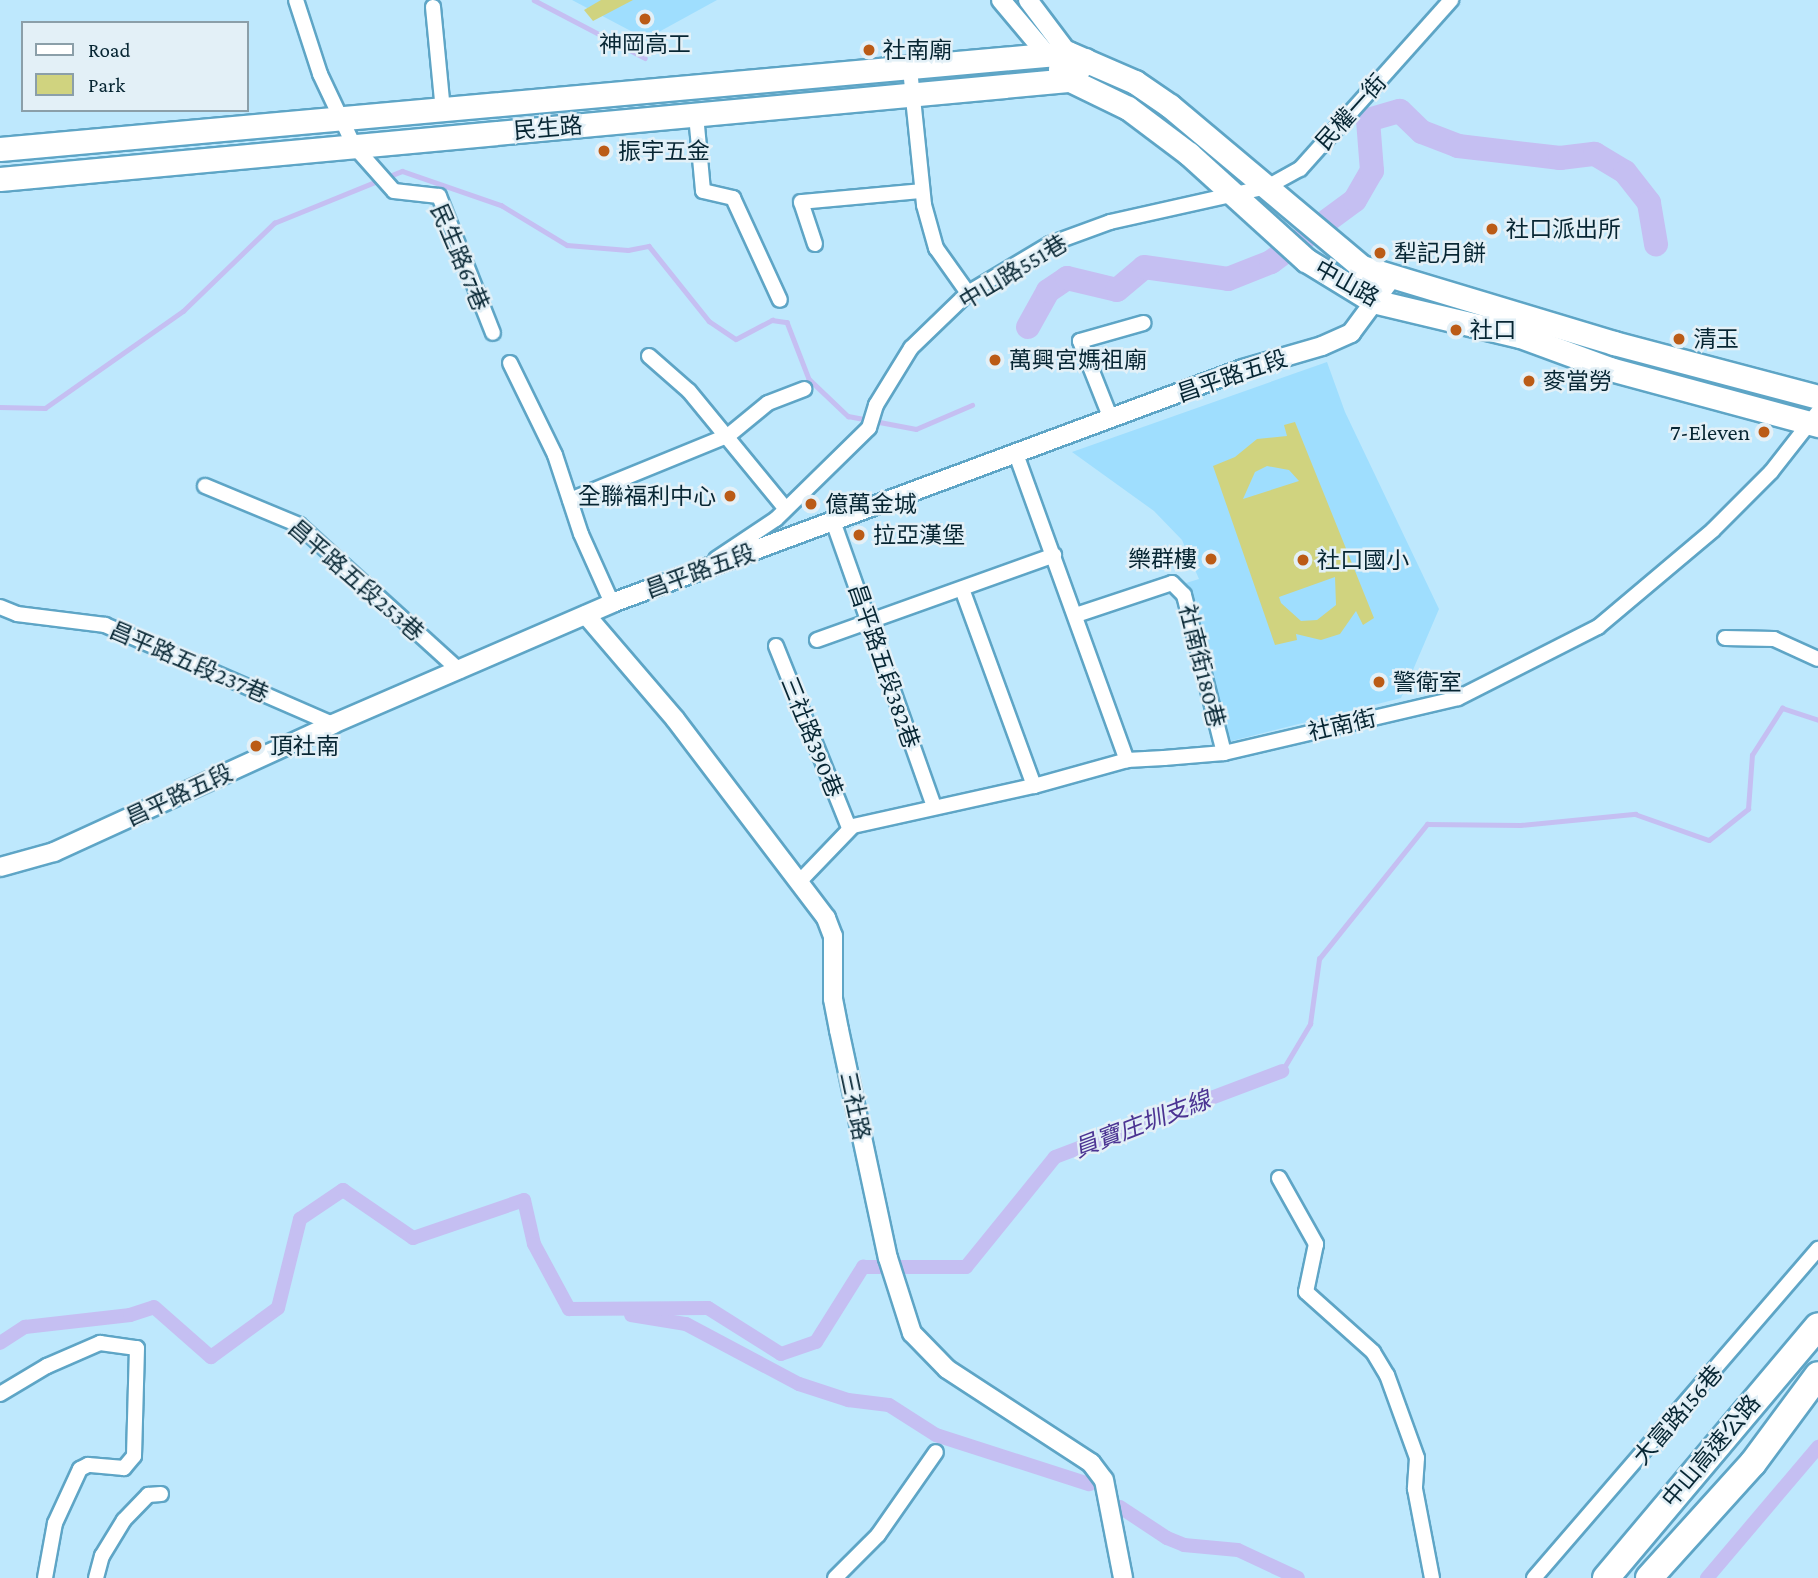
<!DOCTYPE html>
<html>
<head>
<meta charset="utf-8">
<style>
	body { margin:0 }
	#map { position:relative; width:1818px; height:1578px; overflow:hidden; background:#bee8fd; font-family:"Crimson Pro","Noto Sans TC",serif }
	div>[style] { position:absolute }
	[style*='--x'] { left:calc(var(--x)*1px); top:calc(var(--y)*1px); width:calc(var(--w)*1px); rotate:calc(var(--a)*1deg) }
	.built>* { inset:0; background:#9fdefe }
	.green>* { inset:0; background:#d0d37f }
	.stream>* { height:4.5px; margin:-2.25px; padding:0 2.25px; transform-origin:2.25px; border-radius:2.25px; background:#c5bff2 }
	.canal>* { height:14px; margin:-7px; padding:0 7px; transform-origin:7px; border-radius:7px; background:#c5bff2 }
	.river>* { height:24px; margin:-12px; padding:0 12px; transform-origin:12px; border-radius:12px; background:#c5bff2 }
	.roads { filter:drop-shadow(2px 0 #5ea5c6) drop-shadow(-2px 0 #5ea5c6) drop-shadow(0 2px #5ea5c6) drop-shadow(0 -2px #5ea5c6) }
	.minor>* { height:14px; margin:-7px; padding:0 7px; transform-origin:7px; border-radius:7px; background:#fff }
	.tertiary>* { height:18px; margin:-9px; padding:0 9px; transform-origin:9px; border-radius:9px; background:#fff }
	.primary>* { height:23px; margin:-11.5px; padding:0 11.5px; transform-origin:11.5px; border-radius:11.5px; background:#fff }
	.motorway>* { height:26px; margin:-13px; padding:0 13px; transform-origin:13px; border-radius:13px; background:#fff }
	.dots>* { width:19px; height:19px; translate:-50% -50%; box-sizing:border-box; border:4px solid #e3f0f7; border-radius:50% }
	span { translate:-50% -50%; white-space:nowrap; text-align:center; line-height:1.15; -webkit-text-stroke:5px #e3f0f7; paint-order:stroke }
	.poi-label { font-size:23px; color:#072633 }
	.left { translate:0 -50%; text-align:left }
	.right { translate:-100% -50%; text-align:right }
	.street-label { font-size:23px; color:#072633 }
	.water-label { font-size:24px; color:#4c3493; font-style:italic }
	.legend { position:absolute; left:21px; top:21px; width:228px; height:91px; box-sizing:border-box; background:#e3f0f7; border:2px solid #8b9fa9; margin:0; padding:9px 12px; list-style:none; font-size:21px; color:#072633 }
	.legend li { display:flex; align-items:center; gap:14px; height:35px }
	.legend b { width:35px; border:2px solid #8b9fa9 }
</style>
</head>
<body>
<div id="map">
	<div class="built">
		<i style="clip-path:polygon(572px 0,717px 0,646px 39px)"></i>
		<i style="clip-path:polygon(1327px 362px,1345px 412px,1439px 609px,1401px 698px,1228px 742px,1186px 583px,1199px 579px,1182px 540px,1154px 511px,1072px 452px)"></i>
	</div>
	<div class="green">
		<i style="clip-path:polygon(601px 0,633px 0,593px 21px,584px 10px)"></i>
		<i style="clip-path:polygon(evenodd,1295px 422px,1374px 618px,1363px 625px,1356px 611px,1340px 634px,1321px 640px,1296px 634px,1297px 640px,1275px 645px,1213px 466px,1235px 457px,1257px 439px,1287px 436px,1284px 425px,1295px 422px,1267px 466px,1289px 470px,1299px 481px,1243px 499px,1255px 472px,1267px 466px,1295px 422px,1335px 577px,1336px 605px,1317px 620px,1301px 621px,1281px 603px,1279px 597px,1335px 577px)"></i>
	</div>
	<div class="stream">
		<i style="--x:534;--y:0;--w:125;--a:27.6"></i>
		<i style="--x:0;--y:407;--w:45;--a:1.3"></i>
		<i style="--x:45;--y:408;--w:169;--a:-35.1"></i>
		<i style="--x:183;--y:311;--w:127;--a:-44"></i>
		<i style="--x:274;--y:223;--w:138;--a:-22.1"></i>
		<i style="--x:402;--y:171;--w:105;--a:19"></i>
		<i style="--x:501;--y:205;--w:77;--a:31.2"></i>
		<i style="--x:567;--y:245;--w:61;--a:4.7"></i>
		<i style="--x:628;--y:250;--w:21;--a:-11"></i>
		<i style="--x:649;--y:246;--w:96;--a:51.3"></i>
		<i style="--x:709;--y:321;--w:32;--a:34"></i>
		<i style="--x:736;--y:339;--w:41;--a:-27.8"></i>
		<i style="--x:772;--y:320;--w:15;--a:8"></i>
		<i style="--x:787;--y:322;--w:61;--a:68.9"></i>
		<i style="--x:809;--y:379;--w:54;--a:43.5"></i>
		<i style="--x:848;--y:416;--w:69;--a:10.8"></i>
		<i style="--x:916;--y:429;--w:61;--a:-23.2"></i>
		<i style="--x:1282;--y:1071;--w:55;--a:-59.2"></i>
		<i style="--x:1310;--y:1024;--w:66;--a:-82.1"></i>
		<i style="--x:1319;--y:959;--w:173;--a:-51.3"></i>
		<i style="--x:1427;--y:824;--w:93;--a:0.6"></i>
		<i style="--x:1520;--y:825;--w:116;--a:-5.5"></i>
		<i style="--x:1635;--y:814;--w:78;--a:19.4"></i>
		<i style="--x:1709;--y:840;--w:50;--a:-38.5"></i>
		<i style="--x:1748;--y:809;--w:54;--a:-85.8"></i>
		<i style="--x:1752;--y:755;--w:56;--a:-57.4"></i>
		<i style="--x:1782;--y:708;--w:38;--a:18"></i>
	</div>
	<div class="canal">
		<i style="--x:631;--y:1315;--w:56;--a:9.3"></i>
		<i style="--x:686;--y:1324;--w:128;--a:28"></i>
		<i style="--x:799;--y:1384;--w:52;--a:18.1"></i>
		<i style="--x:848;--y:1400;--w:41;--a:7"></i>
		<i style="--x:889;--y:1405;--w:56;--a:32.6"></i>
		<i style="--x:936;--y:1435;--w:161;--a:17.8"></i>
		<i style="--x:0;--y:1343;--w:30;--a:-33"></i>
		<i style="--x:25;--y:1327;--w:106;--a:-6.5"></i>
		<i style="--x:130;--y:1315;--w:25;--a:-18"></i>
		<i style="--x:154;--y:1307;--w:76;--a:41.3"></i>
		<i style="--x:211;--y:1357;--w:83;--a:-36.2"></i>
		<i style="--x:278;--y:1308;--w:92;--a:-76.1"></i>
		<i style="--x:300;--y:1219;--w:52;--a:-34"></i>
		<i style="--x:343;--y:1190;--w:85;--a:34.4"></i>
		<i style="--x:413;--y:1238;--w:117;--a:-18.9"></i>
		<i style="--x:524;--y:1200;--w:45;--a:77.2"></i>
		<i style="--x:534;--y:1244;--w:74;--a:61.7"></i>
		<i style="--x:569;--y:1309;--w:139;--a:-0.4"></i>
		<i style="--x:708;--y:1308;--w:86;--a:32.2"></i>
		<i style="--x:781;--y:1354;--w:37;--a:-19"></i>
		<i style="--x:816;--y:1342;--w:89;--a:-57.9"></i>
		<i style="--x:863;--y:1267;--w:103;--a:0"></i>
		<i style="--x:966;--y:1267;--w:141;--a:-51"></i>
		<i style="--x:1055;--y:1157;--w:243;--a:-20.7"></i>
		<i style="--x:1120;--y:1507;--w:56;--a:33.4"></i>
		<i style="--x:1167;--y:1538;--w:18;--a:22"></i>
		<i style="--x:1184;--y:1545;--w:54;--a:5.3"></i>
		<i style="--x:1238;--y:1550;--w:66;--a:25"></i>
		<i style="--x:1707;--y:1578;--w:172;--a:-49.7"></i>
	</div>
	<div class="river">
		<i style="--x:1028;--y:327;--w:41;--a:-60.9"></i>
		<i style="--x:1048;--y:291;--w:23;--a:-34"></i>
		<i style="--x:1067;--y:278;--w:51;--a:13.5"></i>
		<i style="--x:1117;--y:290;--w:35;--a:-40"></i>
		<i style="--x:1144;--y:267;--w:85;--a:8.1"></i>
		<i style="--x:1228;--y:279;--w:46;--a:-21.6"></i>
		<i style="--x:1271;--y:262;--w:104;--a:-36.4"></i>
		<i style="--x:1355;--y:200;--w:34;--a:-60"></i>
		<i style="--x:1372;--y:171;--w:51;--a:-94.5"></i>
		<i style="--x:1368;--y:120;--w:33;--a:-16"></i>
		<i style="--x:1400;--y:111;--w:30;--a:44"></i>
		<i style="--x:1422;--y:132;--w:39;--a:21"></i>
		<i style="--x:1458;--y:146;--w:103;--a:6.7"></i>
		<i style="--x:1560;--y:158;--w:35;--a:-7"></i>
		<i style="--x:1595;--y:154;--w:35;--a:31"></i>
		<i style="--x:1625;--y:172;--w:39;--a:52"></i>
		<i style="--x:1649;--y:203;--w:42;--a:80.3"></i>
	</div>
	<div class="roads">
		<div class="minor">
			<i style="--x:296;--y:0;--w:78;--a:72"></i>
			<i style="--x:320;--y:74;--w:80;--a:64.7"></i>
			<i style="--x:354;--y:146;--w:60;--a:48.4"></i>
			<i style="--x:394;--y:191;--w:45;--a:6.3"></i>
			<i style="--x:439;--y:196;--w:147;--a:68.5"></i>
			<i style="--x:433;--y:7;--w:103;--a:84.5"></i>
			<i style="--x:910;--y:69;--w:137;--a:84.1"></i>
			<i style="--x:924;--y:205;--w:45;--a:74.4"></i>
			<i style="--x:936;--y:248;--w:55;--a:54.6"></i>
			<i style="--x:696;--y:115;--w:76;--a:84.7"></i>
			<i style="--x:703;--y:191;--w:31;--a:13"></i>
			<i style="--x:733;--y:198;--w:112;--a:65.3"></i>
			<i style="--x:815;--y:244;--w:44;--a:-108.4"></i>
			<i style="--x:801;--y:202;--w:121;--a:-5.2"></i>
			<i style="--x:649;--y:356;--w:53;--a:41.2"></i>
			<i style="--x:689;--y:391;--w:151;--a:50.6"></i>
			<i style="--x:510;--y:363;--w:102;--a:63.9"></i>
			<i style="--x:555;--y:455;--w:83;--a:71.8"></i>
			<i style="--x:581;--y:534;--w:76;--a:65.8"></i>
			<i style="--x:1111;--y:419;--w:84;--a:-111.7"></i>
			<i style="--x:1080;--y:341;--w:66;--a:-15.9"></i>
			<i style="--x:1016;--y:454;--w:326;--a:70.1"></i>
			<i style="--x:1127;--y:760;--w:37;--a:-3"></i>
			<i style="--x:1164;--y:758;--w:60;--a:-4.8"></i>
			<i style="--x:1224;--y:753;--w:240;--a:-13.2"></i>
			<i style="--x:1458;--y:698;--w:157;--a:-26.9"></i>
			<i style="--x:1598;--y:627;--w:150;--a:-40.1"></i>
			<i style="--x:1713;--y:530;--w:82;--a:-45"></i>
			<i style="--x:1771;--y:472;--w:76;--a:-51.9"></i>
			<i style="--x:205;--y:486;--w:102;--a:22.5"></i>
			<i style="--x:299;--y:525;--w:217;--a:42.2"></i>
			<i style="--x:570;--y:500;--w:172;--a:-22.2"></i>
			<i style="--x:729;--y:435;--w:50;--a:-39.4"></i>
			<i style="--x:768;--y:403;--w:39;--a:-21"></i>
			<i style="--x:834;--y:524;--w:300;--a:70.5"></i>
			<i style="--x:716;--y:559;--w:72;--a:-33.7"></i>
			<i style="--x:776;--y:519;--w:130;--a:-44.4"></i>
			<i style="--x:869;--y:428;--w:24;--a:-73"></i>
			<i style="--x:876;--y:405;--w:67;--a:-58.4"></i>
			<i style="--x:911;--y:348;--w:79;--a:-44"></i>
			<i style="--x:968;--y:293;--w:96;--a:-30.9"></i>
			<i style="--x:1050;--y:244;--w:64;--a:-20.1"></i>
			<i style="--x:1110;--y:222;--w:161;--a:-12.6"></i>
			<i style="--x:1267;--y:187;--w:38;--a:-29"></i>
			<i style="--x:1300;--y:169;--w:227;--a:-48.2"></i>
			<i style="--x:962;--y:589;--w:210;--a:69.9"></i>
			<i style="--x:0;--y:607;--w:18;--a:22"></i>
			<i style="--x:17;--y:614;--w:89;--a:7.1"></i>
			<i style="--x:105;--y:625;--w:249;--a:23.5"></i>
			<i style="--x:1076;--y:615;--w:101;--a:-18.4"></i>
			<i style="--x:1172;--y:583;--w:17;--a:45"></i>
			<i style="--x:1184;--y:595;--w:163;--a:75.8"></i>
			<i style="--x:1725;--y:638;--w:49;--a:1.2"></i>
			<i style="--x:1774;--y:639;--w:48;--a:24.4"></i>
			<i style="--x:817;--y:640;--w:252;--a:-19.7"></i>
			<i style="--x:776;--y:646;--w:196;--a:68.1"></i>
			<i style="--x:801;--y:880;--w:75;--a:-46.1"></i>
			<i style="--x:853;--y:826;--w:185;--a:-12.5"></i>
			<i style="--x:1034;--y:786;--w:97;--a:-15.6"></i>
			<i style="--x:1279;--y:1178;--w:76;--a:60.7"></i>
			<i style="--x:1316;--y:1244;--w:49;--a:101.8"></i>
			<i style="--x:1306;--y:1292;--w:90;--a:41.8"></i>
			<i style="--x:1373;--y:1352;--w:27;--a:59"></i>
			<i style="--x:1387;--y:1375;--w:88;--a:70.1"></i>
			<i style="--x:1417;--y:1458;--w:31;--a:94"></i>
			<i style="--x:1415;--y:1489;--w:91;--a:79.2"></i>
			<i style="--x:0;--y:1394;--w:55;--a:-30.8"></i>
			<i style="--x:47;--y:1366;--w:58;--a:-23.5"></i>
			<i style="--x:100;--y:1343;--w:37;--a:8"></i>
			<i style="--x:137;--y:1348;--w:108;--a:91.6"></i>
			<i style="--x:134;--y:1456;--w:16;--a:130"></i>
			<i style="--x:124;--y:1468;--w:36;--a:-175"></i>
			<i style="--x:88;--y:1465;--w:9;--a:153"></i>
			<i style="--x:80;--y:1469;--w:60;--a:114.8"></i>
			<i style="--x:55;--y:1523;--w:56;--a:100.3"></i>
			<i style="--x:96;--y:1578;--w:23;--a:-75"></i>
			<i style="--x:102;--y:1556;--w:42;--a:-58.6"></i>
			<i style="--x:124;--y:1520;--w:35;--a:-46"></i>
			<i style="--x:148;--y:1495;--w:13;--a:-4"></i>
			<i style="--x:835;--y:1578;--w:61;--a:-45"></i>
			<i style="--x:878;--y:1535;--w:101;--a:-55.1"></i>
			<i style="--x:1534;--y:1578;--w:435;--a:-49.2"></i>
		</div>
		<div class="tertiary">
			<i style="--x:1001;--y:0;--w:75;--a:49.9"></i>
			<i style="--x:1028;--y:0;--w:66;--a:53"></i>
			<i style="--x:586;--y:615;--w:137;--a:49.4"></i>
			<i style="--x:675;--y:719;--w:250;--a:52.8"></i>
			<i style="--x:826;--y:918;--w:19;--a:69"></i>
			<i style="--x:833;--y:936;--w:63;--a:90"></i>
			<i style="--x:833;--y:999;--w:32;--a:79"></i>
			<i style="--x:839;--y:1030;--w:233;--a:77.9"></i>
			<i style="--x:888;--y:1258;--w:79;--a:72.3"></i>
			<i style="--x:912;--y:1333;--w:50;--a:45.8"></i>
			<i style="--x:947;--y:1369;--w:172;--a:33.1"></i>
			<i style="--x:1091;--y:1463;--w:21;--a:53"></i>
			<i style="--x:1104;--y:1480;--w:100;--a:79"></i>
			<i style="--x:0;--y:867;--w:56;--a:-15.5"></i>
			<i style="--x:54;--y:852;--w:307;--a:-24.6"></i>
			<i style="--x:333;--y:724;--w:304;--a:-23.4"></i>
			<i style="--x:612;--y:603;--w:673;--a:-20.35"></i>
			<i style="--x:1243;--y:369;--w:82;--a:-16.2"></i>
			<i style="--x:1322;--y:346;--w:32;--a:-24"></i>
			<i style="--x:1351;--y:333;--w:67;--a:-53.5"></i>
		</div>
		<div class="primary">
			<i style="--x:1060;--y:69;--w:15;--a:48"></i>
			<i style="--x:1070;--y:80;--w:64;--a:25.8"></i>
			<i style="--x:1128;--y:108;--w:76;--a:37"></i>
			<i style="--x:1189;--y:154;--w:158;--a:42.2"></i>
			<i style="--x:1306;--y:260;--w:79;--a:31.5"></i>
			<i style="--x:1373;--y:301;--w:151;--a:13.4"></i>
			<i style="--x:1520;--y:336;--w:96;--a:20.1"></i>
			<i style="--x:1610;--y:369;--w:215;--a:15.1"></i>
			<i style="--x:0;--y:149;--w:1072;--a:-5.14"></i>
			<i style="--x:1068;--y:53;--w:73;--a:23.4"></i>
			<i style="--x:1135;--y:82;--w:42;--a:34.4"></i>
			<i style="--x:1170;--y:106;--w:251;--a:40"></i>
			<i style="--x:1362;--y:267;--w:263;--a:16.8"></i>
			<i style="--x:1614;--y:343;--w:211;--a:14.8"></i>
			<i style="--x:0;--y:179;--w:1075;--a:-5.29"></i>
			<i style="--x:1070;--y:80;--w:25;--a:-53"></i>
		</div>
		<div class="motorway">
			<i style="--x:1606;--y:1578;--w:329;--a:-49.9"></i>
			<i style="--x:1649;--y:1578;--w:155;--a:-47.9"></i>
			<i style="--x:1753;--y:1463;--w:109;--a:-53.5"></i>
		</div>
	</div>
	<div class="dots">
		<i style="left:645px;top:19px;background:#bb5b16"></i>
		<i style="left:869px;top:50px;background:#bb5b16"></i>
		<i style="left:604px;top:151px;background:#bb5b16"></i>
		<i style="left:1492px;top:229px;background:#bb5b16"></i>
		<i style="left:1380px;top:253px;background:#bb5b16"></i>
		<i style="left:1456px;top:330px;background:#bb5b16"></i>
		<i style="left:1679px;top:339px;background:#bb5b16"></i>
		<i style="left:995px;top:360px;background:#bb5b16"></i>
		<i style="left:1529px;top:381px;background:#bb5b16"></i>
		<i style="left:1764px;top:432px;background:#bb5b16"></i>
		<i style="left:730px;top:496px;background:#bb5b16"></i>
		<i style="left:811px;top:504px;background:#bb5b16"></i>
		<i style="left:859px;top:535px;background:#bb5b16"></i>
		<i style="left:1211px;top:559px;background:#bb5b16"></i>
		<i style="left:1303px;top:560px;background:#bb5b16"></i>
		<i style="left:1379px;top:682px;background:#bb5b16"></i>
		<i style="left:256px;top:746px;background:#bb5b16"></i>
	</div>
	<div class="poi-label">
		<span style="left:645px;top:44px">神岡高工</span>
		<span class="left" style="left:883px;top:50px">社南廟</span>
		<span class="left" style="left:618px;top:151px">振宇五金</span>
		<span class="left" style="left:1506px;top:229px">社口派出所</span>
		<span class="left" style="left:1394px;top:253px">犁記月餅</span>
		<span class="left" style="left:1470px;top:330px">社口</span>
		<span class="left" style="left:1693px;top:339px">清玉</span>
		<span class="left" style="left:1009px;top:360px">萬興宮媽祖廟</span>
		<span class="left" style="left:1543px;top:381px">麥當勞</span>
		<span class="right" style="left:1750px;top:432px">7-Eleven</span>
		<span class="right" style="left:716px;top:496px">全聯福利中心</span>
		<span class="left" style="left:825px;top:504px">億萬金城</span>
		<span class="left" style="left:873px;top:535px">拉亞漢堡</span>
		<span class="right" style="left:1197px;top:559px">樂群樓</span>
		<span class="left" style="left:1317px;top:560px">社口國小</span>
		<span class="left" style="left:1393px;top:682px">警衛室</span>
		<span class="left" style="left:270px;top:746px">頂社南</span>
	</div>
	<div class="street-label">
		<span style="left:1351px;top:112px;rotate:-48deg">民權一街</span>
		<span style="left:548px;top:128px;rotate:-5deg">民生路</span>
		<span style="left:460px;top:257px;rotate:67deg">民生路67巷</span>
		<span style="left:1013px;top:272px;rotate:-31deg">中山路551巷</span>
		<span style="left:1347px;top:283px;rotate:29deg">中山路</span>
		<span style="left:1232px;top:376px;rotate:-19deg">昌平路五段</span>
		<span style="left:700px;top:571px;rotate:-20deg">昌平路五段</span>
		<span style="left:356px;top:580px;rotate:41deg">昌平路五段253巷</span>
		<span style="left:189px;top:662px;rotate:23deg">昌平路五段237巷</span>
		<span style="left:884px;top:666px;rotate:71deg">昌平路五段382巷</span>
		<span style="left:1202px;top:666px;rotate:76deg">社南街180巷</span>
		<span style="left:1342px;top:725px;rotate:-13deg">社南街</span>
		<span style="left:812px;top:737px;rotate:68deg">三社路390巷</span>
		<span style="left:179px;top:795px;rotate:-25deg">昌平路五段</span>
		<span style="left:855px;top:1106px;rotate:78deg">三社路</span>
		<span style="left:1678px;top:1415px;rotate:-49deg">大富路156巷</span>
		<span style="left:1711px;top:1451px;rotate:-50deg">中山高速公路</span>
	</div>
	<div class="water-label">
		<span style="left:1142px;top:1124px;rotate:-21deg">員寶庄圳支線</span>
	</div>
	<ul class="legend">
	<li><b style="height:9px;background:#fff"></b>Road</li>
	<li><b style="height:19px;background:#d0d37f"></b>Park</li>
	</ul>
</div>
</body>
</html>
